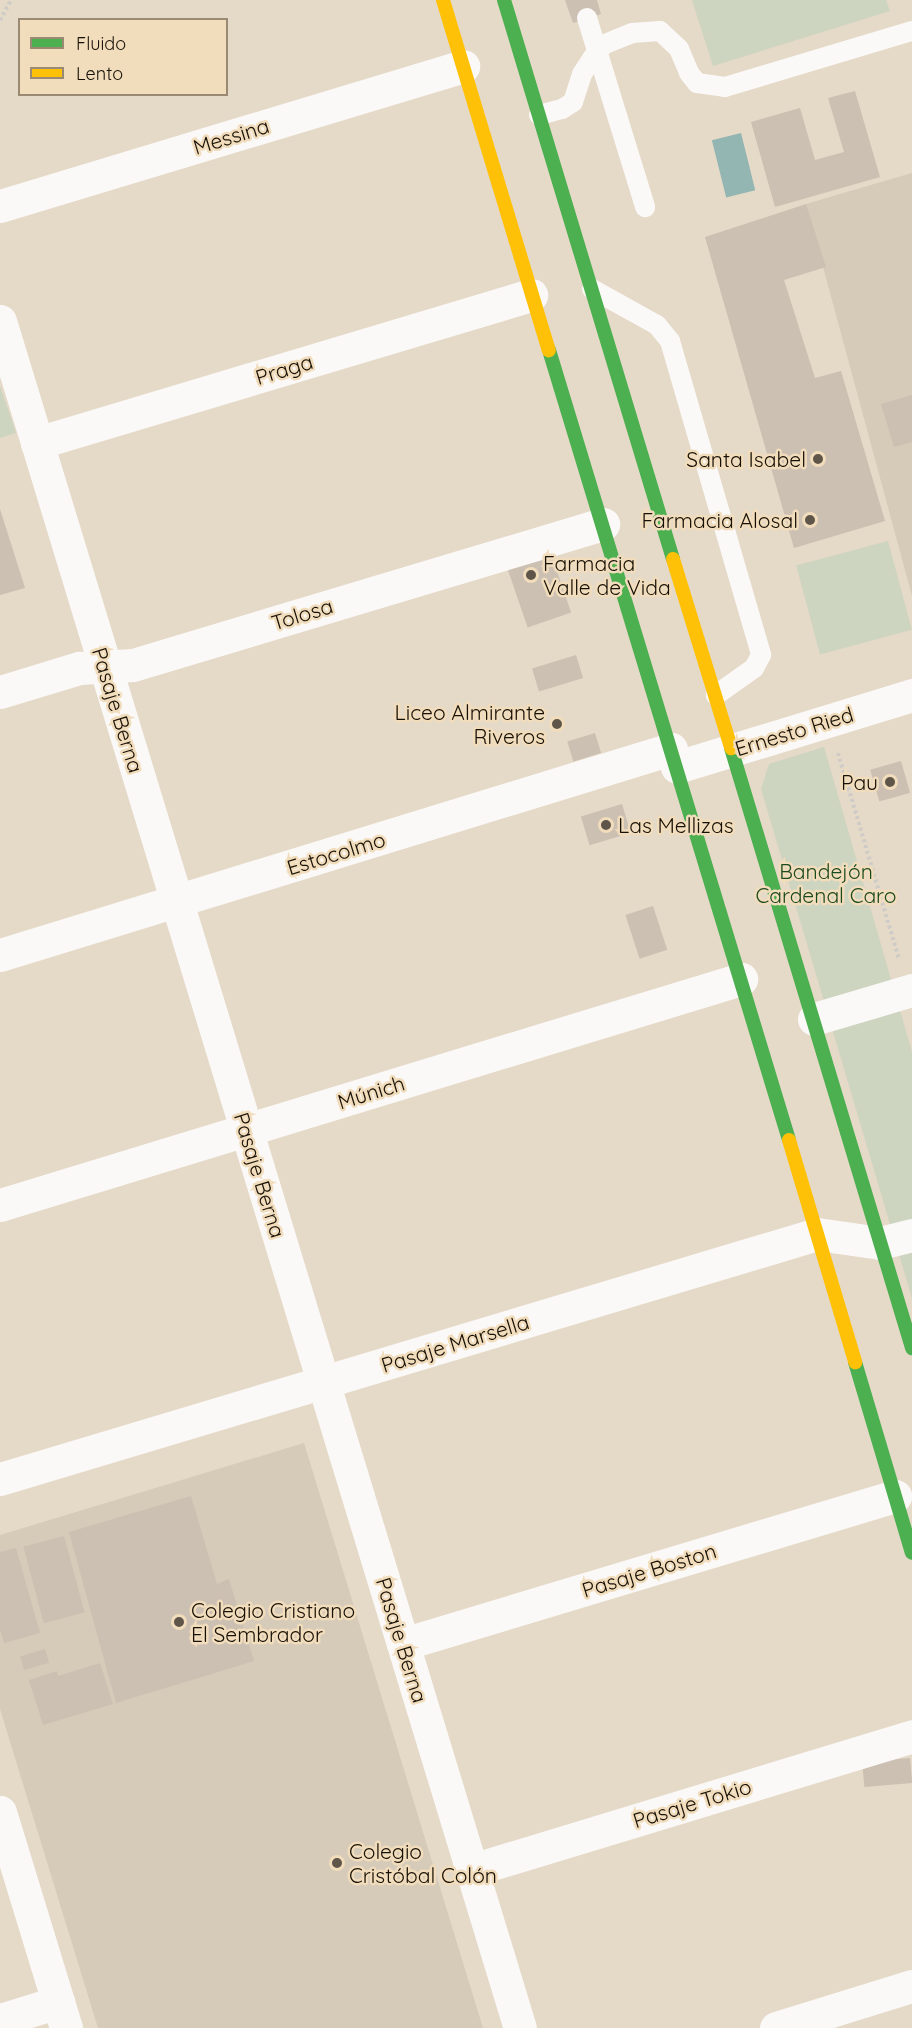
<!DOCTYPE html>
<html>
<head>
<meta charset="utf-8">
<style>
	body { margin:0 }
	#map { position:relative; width:912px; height:2028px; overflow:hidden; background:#e5d9c8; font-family:Quicksand,sans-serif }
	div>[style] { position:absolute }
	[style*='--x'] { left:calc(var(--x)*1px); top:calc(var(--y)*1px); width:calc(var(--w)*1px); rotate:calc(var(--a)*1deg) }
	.education>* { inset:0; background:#d6cab9 }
	.green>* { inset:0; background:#cdd4c0; transform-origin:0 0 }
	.water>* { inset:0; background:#94b6b3; transform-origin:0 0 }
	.building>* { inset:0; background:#ccc0b3; transform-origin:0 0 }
	.path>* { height:4px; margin-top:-2px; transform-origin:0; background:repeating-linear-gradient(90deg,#cfcbc6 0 3px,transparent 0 6px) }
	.lane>* { height:20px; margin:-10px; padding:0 10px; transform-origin:10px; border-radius:10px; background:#fbf9f7 }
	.street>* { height:33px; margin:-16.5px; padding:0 16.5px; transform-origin:16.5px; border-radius:16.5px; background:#fbf9f7 }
	.fast>* { height:14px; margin:-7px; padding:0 7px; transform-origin:7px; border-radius:7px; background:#4caf50 }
	.slow>* { height:14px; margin:-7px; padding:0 7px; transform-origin:7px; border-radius:7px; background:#ffc107 }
	.dots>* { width:16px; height:16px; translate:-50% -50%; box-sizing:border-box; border:3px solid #f1dcbc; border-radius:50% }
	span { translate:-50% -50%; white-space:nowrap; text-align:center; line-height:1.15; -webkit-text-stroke:5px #f1dcbc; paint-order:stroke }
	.street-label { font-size:21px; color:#171005 }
	.poi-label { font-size:21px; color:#171005 }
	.right { translate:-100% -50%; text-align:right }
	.left { translate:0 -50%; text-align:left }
	.park-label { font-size:21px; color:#1b4a1f }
	.legend { position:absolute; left:18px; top:18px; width:210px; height:78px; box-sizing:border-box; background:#f1dcbc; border:2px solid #9a8a73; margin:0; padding:8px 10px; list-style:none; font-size:18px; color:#171005 }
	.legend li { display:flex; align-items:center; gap:12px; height:30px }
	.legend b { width:30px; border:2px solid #9a8a73 }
</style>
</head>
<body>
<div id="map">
	<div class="education">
		<i style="clip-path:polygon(912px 173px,912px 596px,806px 204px)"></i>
		<i style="clip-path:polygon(304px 1443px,483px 2028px,98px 2028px,0 1709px,0 1535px)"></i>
	</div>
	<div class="green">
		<i style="clip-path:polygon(692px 0,886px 0,890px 11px,713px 66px)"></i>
		<i style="clip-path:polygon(0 386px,16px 433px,0 438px)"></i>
		<i style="left:888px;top:541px;width:92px;height:95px;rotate:75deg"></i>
		<i style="clip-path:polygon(824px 747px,912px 1052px,912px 1298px,761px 789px,769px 764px)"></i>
	</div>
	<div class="water">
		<i style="left:741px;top:133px;width:59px;height:30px;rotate:76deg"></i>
	</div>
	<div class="building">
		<i style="clip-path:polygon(565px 0,597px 0,601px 14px,573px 23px)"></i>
		<i style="clip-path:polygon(855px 91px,880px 177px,775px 207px,751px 122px,800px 108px,815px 160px,844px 152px,828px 98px)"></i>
		<i style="clip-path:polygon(806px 204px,826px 267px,784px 280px,815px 378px,841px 371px,885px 521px,794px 548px,705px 237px)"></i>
		<i style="clip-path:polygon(912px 395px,912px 442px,894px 447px,881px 404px)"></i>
		<i style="clip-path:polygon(0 509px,25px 588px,0 595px)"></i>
		<i style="left:550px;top:551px;width:65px;height:46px;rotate:71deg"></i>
		<i style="left:576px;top:655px;width:24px;height:46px;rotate:73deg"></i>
		<i style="left:595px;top:733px;width:21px;height:29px;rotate:73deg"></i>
		<i style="left:901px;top:761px;width:33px;height:32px;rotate:74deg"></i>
		<i style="left:622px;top:804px;width:30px;height:43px;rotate:73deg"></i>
		<i style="left:653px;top:906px;width:46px;height:29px;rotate:72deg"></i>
		<i style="clip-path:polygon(191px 1496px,217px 1584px,229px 1579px,254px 1661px,116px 1703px,69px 1532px)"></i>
		<i style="left:64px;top:1536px;width:79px;height:42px;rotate:75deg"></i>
		<i style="clip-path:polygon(16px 1548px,40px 1633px,4px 1643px,0 1630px,0 1552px)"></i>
		<i style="left:45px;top:1649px;width:14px;height:26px;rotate:73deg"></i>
		<i style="clip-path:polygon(100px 1663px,113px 1704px,43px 1725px,29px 1680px,57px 1671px,58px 1676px)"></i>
		<i style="left:910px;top:1758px;width:25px;height:48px;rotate:85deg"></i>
	</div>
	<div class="path">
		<i style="--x:0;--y:20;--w:23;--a:-61"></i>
		<i style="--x:838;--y:753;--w:215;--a:73.5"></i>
	</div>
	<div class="lane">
		<i style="--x:587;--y:18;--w:198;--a:72.9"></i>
		<i style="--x:539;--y:115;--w:24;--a:-15"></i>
		<i style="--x:562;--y:109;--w:13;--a:-32"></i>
		<i style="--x:573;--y:102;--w:29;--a:-72"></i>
		<i style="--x:582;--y:74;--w:27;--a:-57"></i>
		<i style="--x:597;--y:51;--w:11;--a:-41"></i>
		<i style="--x:605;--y:44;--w:29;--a:-22"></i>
		<i style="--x:632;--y:33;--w:28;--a:-4"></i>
		<i style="--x:660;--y:31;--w:26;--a:43"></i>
		<i style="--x:679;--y:49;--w:26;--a:67"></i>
		<i style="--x:689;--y:73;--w:13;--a:51"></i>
		<i style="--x:697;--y:83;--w:28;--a:8"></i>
		<i style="--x:725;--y:87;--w:195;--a:-16.7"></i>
		<i style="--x:592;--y:289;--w:74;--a:29"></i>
		<i style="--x:657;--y:325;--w:21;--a:51"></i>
		<i style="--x:670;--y:341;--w:327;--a:73.8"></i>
		<i style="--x:761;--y:655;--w:15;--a:118"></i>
		<i style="--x:754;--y:668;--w:47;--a:144.6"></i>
	</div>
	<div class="street">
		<i style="--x:0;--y:206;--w:484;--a:-16.8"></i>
		<i style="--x:0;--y:321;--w:1784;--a:73.06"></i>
		<i style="--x:37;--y:443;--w:516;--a:-16.68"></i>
		<i style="--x:0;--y:692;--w:83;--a:-16.9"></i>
		<i style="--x:79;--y:668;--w:54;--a:-3.2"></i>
		<i style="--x:133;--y:665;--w:491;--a:-16.7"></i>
		<i style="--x:677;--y:767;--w:246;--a:-17"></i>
		<i style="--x:0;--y:955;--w:702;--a:-17.07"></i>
		<i style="--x:814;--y:1019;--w:102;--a:-16.5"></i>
		<i style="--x:0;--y:1205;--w:775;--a:-16.96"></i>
		<i style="--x:0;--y:1479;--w:853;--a:-16.69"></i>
		<i style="--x:817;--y:1234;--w:64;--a:8.1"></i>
		<i style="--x:880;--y:1243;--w:33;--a:-14"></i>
		<i style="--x:403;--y:1644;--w:514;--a:-16.74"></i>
		<i style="--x:0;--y:1812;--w:226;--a:73"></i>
		<i style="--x:472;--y:1870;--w:460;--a:-16.9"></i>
		<i style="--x:0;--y:2020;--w:61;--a:-17.2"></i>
		<i style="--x:776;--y:2028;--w:142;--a:-17.2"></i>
	</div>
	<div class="fast">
		<i style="--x:504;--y:0;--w:584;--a:73.18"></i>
		<i style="--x:549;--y:350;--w:826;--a:73.1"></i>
		<i style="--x:731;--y:748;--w:627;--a:73.21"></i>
		<i style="--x:855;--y:1362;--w:199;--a:73.4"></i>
	</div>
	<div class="slow">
		<i style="--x:443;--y:0;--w:366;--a:73.2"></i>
		<i style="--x:673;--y:559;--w:198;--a:72.9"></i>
		<i style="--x:789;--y:1140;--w:232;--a:73.4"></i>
	</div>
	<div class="dots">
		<i style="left:818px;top:459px;background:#5f5649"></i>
		<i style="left:810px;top:520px;background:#5f5649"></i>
		<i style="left:531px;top:575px;background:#5f5649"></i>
		<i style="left:557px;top:724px;background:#5f5649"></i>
		<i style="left:890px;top:782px;background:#5f5649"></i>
		<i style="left:606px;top:825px;background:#5f5649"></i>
		<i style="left:179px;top:1622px;background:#5f5649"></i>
		<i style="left:337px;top:1863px;background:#5f5649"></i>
	</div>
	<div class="street-label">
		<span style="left:231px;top:136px;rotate:-17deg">Messina</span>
		<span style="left:284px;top:369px;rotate:-17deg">Praga</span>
		<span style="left:302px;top:614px;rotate:-17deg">Tolosa</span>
		<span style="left:118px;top:710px;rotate:73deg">Pasaje Berna</span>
		<span style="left:794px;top:731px;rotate:-17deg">Ernesto Ried</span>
		<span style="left:336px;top:853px;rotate:-17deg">Estocolmo</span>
		<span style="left:371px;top:1092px;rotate:-17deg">Múnich</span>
		<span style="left:260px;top:1175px;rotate:73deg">Pasaje Berna</span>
		<span style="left:455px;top:1343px;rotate:-17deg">Pasaje Marsella</span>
		<span style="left:649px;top:1570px;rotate:-17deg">Pasaje Boston</span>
		<span style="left:402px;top:1640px;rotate:73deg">Pasaje Berna</span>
		<span style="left:692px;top:1803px;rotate:-17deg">Pasaje Tokio</span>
	</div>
	<div class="poi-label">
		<span class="right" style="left:806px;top:459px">Santa Isabel</span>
		<span class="right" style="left:798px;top:520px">Farmacia Alosal</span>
		<span class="left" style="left:543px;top:575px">Farmacia<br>Valle de Vida</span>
		<span class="right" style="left:545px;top:724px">Liceo Almirante<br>Riveros</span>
		<span class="right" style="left:878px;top:782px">Pau</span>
		<span class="left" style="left:618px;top:825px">Las Mellizas</span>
		<span class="left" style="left:191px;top:1622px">Colegio Cristiano<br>El Sembrador</span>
		<span class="left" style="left:349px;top:1863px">Colegio<br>Cristóbal Colón</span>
	</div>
	<div class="park-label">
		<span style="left:826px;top:883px">Bandejón<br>Cardenal Caro</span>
	</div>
	<ul class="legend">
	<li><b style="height:8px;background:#4caf50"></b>Fluido</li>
	<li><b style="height:8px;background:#ffc107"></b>Lento</li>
	</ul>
</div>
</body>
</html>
